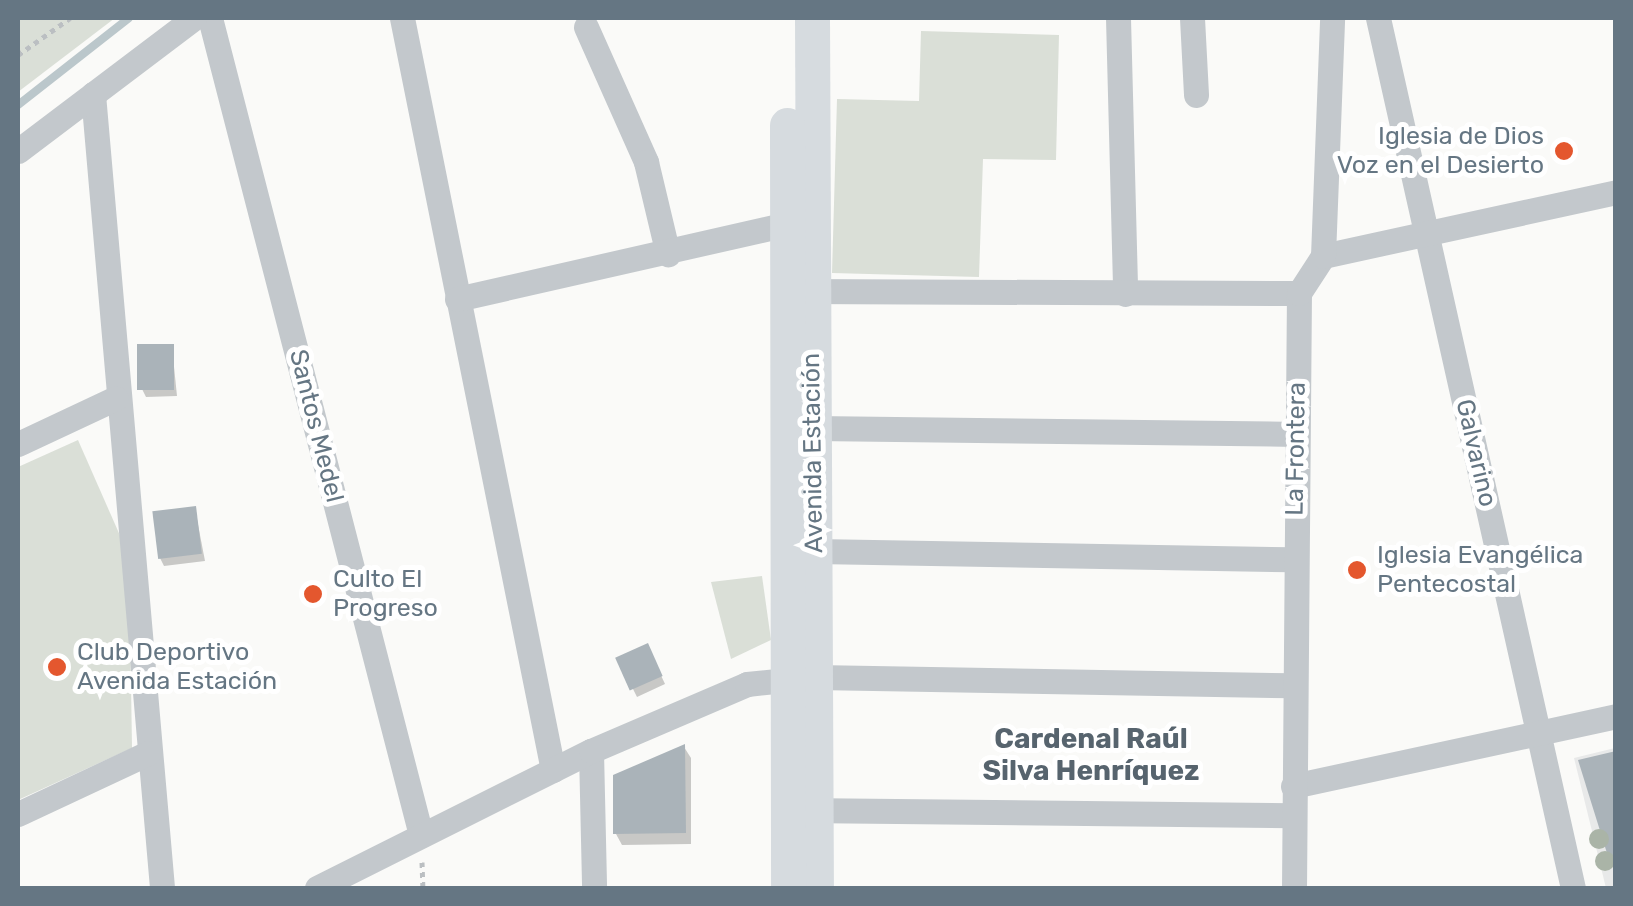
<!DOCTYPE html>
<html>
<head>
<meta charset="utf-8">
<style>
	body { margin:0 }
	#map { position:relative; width:1633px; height:906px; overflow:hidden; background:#fafaf8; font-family:Rubik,sans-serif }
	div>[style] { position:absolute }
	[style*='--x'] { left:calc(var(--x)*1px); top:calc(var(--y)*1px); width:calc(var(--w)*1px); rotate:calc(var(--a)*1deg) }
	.built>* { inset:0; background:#e8e9e9 }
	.green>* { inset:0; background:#dadfd7 }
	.shadow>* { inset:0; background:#0003 }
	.stream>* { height:8px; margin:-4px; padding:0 4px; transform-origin:4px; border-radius:4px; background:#bbc7cb }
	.building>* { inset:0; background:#aab3b9; transform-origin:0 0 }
	.path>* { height:5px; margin-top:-2.5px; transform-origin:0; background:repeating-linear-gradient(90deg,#bbbfc2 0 5px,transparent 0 10px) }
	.street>* { height:25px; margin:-12.5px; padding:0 12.5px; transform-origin:12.5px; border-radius:12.5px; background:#c3c8cc }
	.secondary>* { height:35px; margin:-17.5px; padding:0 17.5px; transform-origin:17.5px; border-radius:17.5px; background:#d6dbdf }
	.trees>* { width:20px; height:20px; margin:-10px; border-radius:50%; background:#aab4a7 }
	.dots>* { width:28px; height:28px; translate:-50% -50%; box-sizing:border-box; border:5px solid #fff; border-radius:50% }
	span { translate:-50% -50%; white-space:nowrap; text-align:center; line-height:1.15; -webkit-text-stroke:10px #fff; paint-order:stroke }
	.poi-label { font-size:25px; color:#657683 }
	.right { translate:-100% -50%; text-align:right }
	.left { translate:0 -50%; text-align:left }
	.street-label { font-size:25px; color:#657683 }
	.neighbourhood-label { font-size:28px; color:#57646e; font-weight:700 }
	.frame { position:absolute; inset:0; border:20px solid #657683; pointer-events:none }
</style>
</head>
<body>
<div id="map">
	<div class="built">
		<i style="clip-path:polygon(1615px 748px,1615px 888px,1606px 888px,1574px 758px)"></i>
	</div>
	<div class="green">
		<i style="clip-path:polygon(18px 18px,115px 18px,18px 92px)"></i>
		<i style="clip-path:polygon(921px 31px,1059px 35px,1056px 160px,983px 159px,979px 277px,832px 273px,837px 99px,919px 101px)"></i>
		<i style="clip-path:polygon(78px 440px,129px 556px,132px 748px,18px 800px,18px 467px)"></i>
		<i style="clip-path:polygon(762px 576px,771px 640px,731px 659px,711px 582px)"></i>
	</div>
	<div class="shadow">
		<i style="clip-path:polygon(172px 347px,177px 396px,146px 397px,142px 389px)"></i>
		<i style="clip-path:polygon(195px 509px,205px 561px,164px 566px,160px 558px)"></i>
		<i style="clip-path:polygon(651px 654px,665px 684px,637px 697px,618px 659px)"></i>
		<i style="clip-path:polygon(684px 747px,691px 758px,691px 844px,622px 845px,616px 834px)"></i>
	</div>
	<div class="stream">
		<i style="--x:18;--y:105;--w:141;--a:-38.1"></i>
	</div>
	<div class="building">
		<i style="left:174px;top:344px;width:46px;height:37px;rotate:90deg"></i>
		<i style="left:196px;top:506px;width:48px;height:44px;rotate:83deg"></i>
		<i style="left:648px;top:643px;width:36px;height:36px;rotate:66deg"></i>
		<i style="clip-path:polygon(685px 744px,686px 833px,613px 834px,613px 775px)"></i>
		<i style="clip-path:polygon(1616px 751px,1616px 865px,1611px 866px,1578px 760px)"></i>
	</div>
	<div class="path">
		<i style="--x:18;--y:55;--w:64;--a:-35.4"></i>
		<i style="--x:422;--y:862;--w:26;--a:88"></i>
	</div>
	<div class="street">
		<i style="--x:210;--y:18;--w:844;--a:75.52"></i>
		<i style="--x:402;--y:18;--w:767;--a:78.65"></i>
		<i style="--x:1118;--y:18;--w:276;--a:88.5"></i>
		<i style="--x:1192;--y:18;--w:77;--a:87"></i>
		<i style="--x:1378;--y:18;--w:892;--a:77.37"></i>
		<i style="--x:586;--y:27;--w:148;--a:66"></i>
		<i style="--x:646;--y:162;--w:95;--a:76.6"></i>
		<i style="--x:93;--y:94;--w:797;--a:85.03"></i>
		<i style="--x:18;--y:151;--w:221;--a:-37.1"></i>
		<i style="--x:1323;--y:256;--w:300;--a:-12.3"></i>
		<i style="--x:799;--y:291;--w:500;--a:0.23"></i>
		<i style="--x:457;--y:299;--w:353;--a:-12.8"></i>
		<i style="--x:814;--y:428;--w:482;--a:0.7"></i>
		<i style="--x:18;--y:444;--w:108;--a:-25.1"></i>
		<i style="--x:815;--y:551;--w:478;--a:1"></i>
		<i style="--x:591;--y:751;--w:137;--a:88.7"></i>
		<i style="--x:1293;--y:786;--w:330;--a:-12.2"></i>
		<i style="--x:799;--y:810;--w:494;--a:0.6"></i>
		<i style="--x:18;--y:814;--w:144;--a:-25.1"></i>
		<i style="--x:317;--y:888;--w:306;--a:-26.6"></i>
		<i style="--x:591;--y:751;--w:170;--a:-23.2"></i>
		<i style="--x:747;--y:684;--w:68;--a:-5.9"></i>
		<i style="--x:815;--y:677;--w:479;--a:1"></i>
		<i style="--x:1294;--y:888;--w:595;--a:-89.52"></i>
		<i style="--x:1299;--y:293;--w:44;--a:-57"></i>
		<i style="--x:1323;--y:256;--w:238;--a:-87.8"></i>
	</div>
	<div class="secondary">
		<i style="--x:812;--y:18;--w:870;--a:89.74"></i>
		<i style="--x:787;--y:125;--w:763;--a:89.92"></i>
	</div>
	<div class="trees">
		<i style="left:1599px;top:839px"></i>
		<i style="left:1605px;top:861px"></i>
	</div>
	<div class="dots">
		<i style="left:1564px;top:151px;background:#e4572e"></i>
		<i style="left:1357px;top:570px;background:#e4572e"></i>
		<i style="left:313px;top:594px;background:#e4572e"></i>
		<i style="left:57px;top:667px;background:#e4572e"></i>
	</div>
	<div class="poi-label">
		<span class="right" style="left:1544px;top:151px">Iglesia de Dios<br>Voz en el Desierto</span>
		<span class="left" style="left:1377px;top:570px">Iglesia Evangélica<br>Pentecostal</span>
		<span class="left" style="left:333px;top:594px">Culto El<br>Progreso</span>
		<span class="left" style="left:77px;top:667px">Club Deportivo<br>Avenida Estación</span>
	</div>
	<div class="street-label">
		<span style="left:316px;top:426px;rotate:76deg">Santos Medel</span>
		<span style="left:1296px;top:449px;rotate:-89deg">La Frontera</span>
		<span style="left:813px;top:453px;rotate:-91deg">Avenida Estación</span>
		<span style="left:1476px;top:453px;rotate:77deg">Galvarino</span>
	</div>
	<div class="neighbourhood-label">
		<span style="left:1091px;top:755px">Cardenal Raúl<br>Silva Henríquez</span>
	</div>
	<div class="frame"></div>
</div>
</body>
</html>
